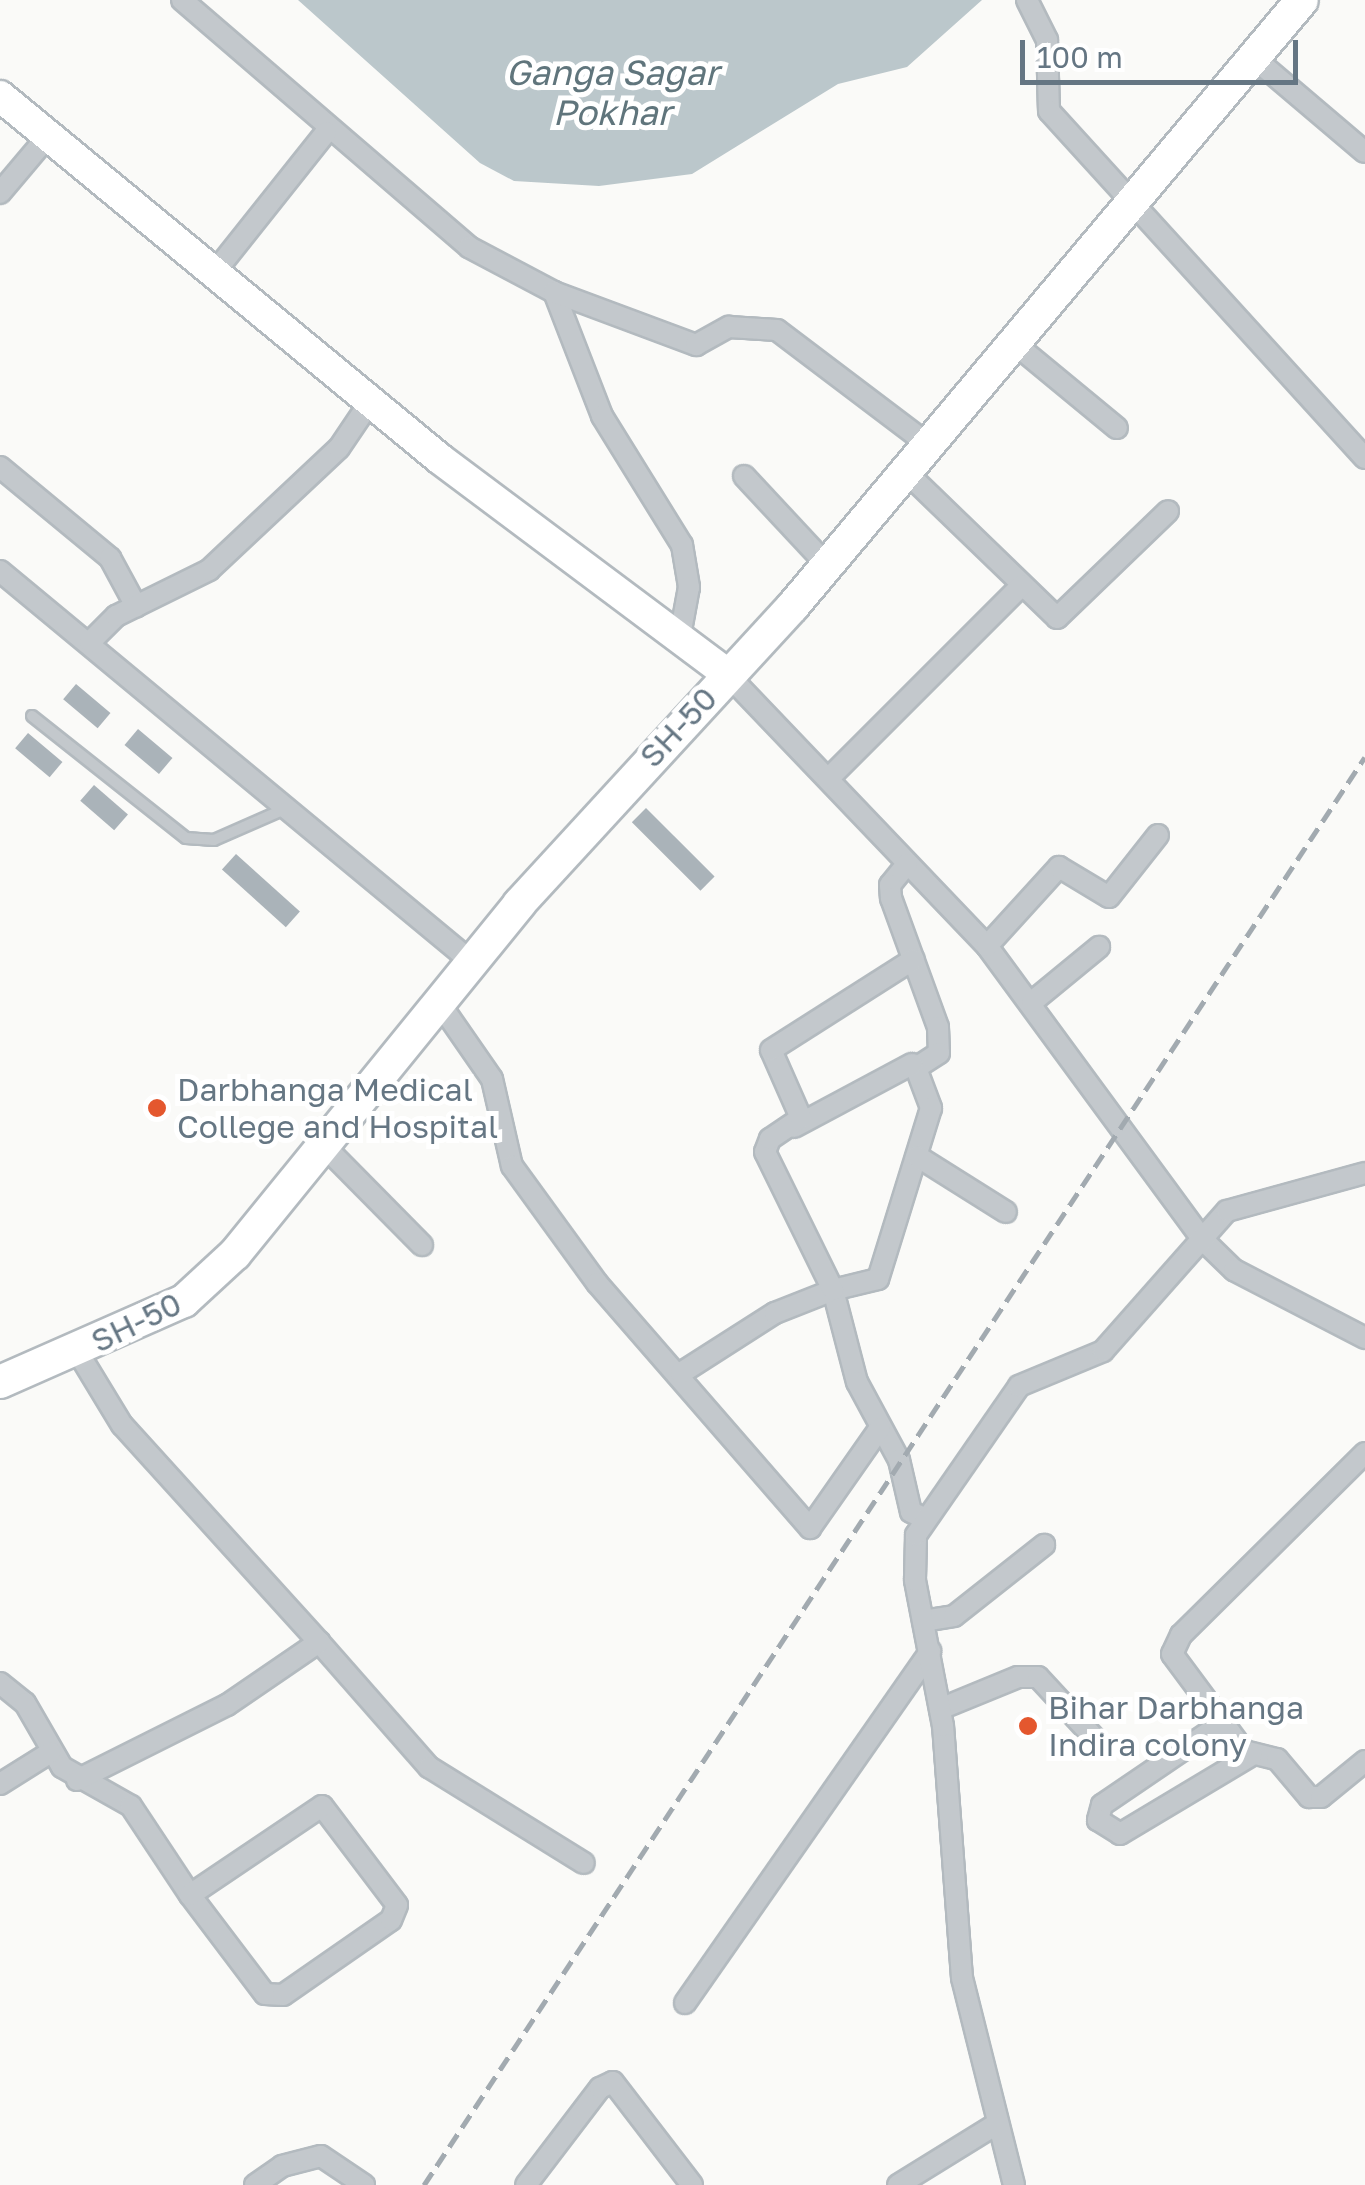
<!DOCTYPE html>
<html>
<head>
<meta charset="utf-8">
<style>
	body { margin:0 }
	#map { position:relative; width:1365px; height:2185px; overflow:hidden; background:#fafaf8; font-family:"Golos Text",sans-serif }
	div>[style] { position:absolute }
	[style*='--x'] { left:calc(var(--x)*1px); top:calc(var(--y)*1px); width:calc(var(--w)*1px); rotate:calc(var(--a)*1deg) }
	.water>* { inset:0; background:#bbc7cb }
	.building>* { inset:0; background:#aab3b9; transform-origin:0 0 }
	.roads { filter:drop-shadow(2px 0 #b3babf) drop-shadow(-2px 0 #b3babf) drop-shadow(0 2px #b3babf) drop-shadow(0 -2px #b3babf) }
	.lane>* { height:10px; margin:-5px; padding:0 5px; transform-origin:5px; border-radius:5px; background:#c3c8cc }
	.street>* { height:20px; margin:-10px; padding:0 10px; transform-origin:10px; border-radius:10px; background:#c3c8cc }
	.secondary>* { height:30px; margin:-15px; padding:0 15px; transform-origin:15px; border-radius:15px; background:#fff }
	.primary>* { height:32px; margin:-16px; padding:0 16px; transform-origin:16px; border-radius:16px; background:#fff }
	.rail>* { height:5px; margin-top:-2.5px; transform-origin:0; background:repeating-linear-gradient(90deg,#a2aab0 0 15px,transparent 0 23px) }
	.dots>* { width:28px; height:28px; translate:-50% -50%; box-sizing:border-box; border:5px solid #fff; border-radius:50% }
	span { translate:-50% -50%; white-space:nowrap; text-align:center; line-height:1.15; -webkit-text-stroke:10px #fff; paint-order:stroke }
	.street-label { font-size:32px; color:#657683 }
	.poi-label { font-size:32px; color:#657683 }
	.left { translate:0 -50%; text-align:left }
	.water-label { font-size:35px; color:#60757c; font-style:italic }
	.scale { position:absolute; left:1020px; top:40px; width:278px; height:45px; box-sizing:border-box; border:5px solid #657683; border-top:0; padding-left:12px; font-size:30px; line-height:35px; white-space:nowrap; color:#657683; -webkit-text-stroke:8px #fff; paint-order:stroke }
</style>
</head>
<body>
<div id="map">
	<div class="water">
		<i style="clip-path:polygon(298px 0,982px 0,907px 67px,838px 84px,692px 174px,599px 186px,514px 181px,480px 163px)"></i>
	</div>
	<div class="building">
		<i style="left:76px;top:684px;width:45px;height:20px;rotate:40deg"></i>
		<i style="left:138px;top:729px;width:45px;height:21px;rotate:40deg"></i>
		<i style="left:28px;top:733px;width:45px;height:20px;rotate:40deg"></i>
		<i style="left:94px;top:785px;width:45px;height:21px;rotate:41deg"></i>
		<i style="left:646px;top:808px;width:97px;height:20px;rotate:45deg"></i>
		<i style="left:236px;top:854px;width:86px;height:21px;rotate:42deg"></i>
	</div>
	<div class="roads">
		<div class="lane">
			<i style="--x:32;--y:716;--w:196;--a:38.4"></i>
			<i style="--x:186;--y:838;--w:28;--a:4"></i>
			<i style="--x:214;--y:840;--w:80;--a:-23.7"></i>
		</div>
		<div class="street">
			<i style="--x:182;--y:0;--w:379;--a:40.7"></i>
			<i style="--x:469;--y:247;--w:96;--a:27.9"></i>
			<i style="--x:554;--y:292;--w:133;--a:68.8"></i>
			<i style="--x:602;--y:416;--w:152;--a:58.2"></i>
			<i style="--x:682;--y:545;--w:43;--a:80.5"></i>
			<i style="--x:689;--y:587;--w:50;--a:100.4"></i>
			<i style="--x:1027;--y:0;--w:45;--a:63.4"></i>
			<i style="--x:1047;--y:40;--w:71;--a:88.4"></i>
			<i style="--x:1049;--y:111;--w:469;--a:47.7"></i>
			<i style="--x:1254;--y:58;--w:145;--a:40.3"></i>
			<i style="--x:0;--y:193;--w:75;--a:-49.9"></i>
			<i style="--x:214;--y:273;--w:180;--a:-51.5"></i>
			<i style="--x:554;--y:292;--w:152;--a:20.5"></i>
			<i style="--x:696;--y:345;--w:38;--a:-29"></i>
			<i style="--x:729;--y:327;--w:48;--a:3.6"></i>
			<i style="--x:777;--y:330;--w:191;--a:37.1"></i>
			<i style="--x:1015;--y:344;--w:132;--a:39.5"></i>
			<i style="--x:0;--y:467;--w:143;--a:39.6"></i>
			<i style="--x:110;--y:558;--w:55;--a:61.6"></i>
			<i style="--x:906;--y:472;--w:210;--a:44"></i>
			<i style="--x:1057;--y:618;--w:154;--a:-43.9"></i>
			<i style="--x:744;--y:476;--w:122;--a:47"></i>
			<i style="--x:0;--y:571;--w:614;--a:39.65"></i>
			<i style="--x:90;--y:642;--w:37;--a:-45"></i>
			<i style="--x:116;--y:616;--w:104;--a:-26.3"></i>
			<i style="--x:209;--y:570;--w:178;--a:-43.2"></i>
			<i style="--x:339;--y:448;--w:55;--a:-56"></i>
			<i style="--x:727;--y:674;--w:376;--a:46.3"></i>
			<i style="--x:987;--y:946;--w:363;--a:53.7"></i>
			<i style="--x:1202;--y:1239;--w:45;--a:44.1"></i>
			<i style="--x:1234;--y:1270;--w:148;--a:27.4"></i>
			<i style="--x:828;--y:779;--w:274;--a:-45"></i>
			<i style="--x:907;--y:864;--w:27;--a:129"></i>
			<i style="--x:890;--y:885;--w:13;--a:86"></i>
			<i style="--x:891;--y:898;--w:137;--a:70"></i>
			<i style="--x:938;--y:1027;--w:26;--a:88"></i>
			<i style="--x:939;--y:1053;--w:27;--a:147"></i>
			<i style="--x:916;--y:1068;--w:43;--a:69.4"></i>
			<i style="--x:931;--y:1108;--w:179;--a:107.2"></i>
			<i style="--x:878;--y:1279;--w:46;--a:166.3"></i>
			<i style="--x:833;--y:1290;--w:95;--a:75.4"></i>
			<i style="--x:857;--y:1382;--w:89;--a:61.7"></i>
			<i style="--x:899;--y:1460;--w:53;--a:77"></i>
			<i style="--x:911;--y:1512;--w:14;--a:25"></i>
			<i style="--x:987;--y:946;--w:107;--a:-47.7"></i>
			<i style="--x:1059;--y:867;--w:58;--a:31"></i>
			<i style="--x:1109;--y:897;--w:79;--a:-51.7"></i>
			<i style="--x:1032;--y:1002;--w:87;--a:-39.4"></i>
			<i style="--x:440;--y:1004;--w:91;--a:55.3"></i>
			<i style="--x:492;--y:1079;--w:89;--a:77.1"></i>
			<i style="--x:512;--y:1166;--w:145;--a:54"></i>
			<i style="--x:597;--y:1283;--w:325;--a:49"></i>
			<i style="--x:810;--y:1528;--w:122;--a:-55"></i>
			<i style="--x:794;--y:1127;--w:134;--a:-28.1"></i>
			<i style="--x:325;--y:1147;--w:138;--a:45.3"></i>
			<i style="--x:917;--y:1156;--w:105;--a:32.2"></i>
			<i style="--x:681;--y:1373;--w:112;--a:-32.6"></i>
			<i style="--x:775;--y:1313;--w:62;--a:-21.6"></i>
			<i style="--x:833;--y:1290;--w:154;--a:-116.2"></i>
			<i style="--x:765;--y:1152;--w:14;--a:-69"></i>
			<i style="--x:770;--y:1139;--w:37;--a:-34"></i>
			<i style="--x:801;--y:1118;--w:74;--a:-113.8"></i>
			<i style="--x:771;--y:1050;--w:169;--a:-32.5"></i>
			<i style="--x:1365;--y:1453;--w:259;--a:135.3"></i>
			<i style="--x:1181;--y:1635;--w:21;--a:115"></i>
			<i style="--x:1172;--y:1654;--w:121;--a:53.4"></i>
			<i style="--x:1244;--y:1751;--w:34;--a:14"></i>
			<i style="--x:1277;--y:1759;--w:50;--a:49.9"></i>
			<i style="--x:1309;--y:1797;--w:12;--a:0"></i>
			<i style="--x:1321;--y:1797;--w:57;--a:-39.3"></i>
			<i style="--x:923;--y:1621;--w:31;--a:-9"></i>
			<i style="--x:954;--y:1616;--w:115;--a:-38.3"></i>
			<i style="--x:319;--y:1642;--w:167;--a:48.7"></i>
			<i style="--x:429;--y:1767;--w:182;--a:31.8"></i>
			<i style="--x:0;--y:1683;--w:32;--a:39"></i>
			<i style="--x:25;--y:1703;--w:74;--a:60"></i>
			<i style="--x:62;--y:1767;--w:79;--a:29.5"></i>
			<i style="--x:131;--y:1806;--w:107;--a:56.5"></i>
			<i style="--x:190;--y:1895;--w:124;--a:52.9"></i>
			<i style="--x:265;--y:1994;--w:18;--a:3"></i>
			<i style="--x:283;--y:1995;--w:131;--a:-34.8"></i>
			<i style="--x:391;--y:1920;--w:16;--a:-68"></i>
			<i style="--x:397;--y:1905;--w:124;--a:-127.1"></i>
			<i style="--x:322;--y:1806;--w:159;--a:146"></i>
			<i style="--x:940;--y:1709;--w:84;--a:-22.3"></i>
			<i style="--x:1018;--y:1677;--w:20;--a:0"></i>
			<i style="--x:1038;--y:1677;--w:94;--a:47.2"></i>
			<i style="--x:1221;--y:1724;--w:144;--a:145.8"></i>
			<i style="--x:1102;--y:1805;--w:16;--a:105"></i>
			<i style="--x:1098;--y:1820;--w:26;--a:32"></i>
			<i style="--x:1120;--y:1834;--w:154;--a:-30.9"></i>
			<i style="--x:77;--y:1780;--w:168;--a:-26.6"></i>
			<i style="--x:227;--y:1705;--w:112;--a:-34.4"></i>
			<i style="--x:319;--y:1642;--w:293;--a:-132.2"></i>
			<i style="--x:122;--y:1425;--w:87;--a:-121.3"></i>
			<i style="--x:0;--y:1784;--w:60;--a:-32.1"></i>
			<i style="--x:685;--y:2003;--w:429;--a:-55.1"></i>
			<i style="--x:255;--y:2185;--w:33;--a:-35"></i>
			<i style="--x:282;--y:2166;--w:40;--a:-14.4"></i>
			<i style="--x:321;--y:2156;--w:52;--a:34"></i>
			<i style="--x:526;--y:2185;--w:122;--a:-52.7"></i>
			<i style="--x:600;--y:2088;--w:14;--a:-25"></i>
			<i style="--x:613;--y:2082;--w:130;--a:52.5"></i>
			<i style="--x:898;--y:2185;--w:114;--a:-31.7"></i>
			<i style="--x:1014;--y:2185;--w:213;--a:-104.1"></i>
			<i style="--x:962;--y:1978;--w:253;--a:-94.3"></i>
			<i style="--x:943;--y:1726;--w:149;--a:-100.9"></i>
			<i style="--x:915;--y:1580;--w:45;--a:-88.7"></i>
			<i style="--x:916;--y:1535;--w:181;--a:-55.3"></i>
			<i style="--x:1019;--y:1386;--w:91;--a:-22.6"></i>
			<i style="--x:1103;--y:1351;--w:187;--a:-48.5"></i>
			<i style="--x:1227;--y:1211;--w:143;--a:-15.4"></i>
		</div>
		<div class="secondary">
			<i style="--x:0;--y:96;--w:570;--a:39.52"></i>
			<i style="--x:440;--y:459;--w:359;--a:36.8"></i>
		</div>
		<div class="primary">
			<i style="--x:0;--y:1382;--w:201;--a:-23.8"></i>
			<i style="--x:184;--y:1301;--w:69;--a:-42.7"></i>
			<i style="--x:235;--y:1254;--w:451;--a:-50.9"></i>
			<i style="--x:519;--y:904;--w:405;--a:-47.4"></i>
			<i style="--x:793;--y:606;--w:791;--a:-49.97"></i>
		</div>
	</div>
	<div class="rail">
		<i style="--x:424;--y:2185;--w:1710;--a:-56.62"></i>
	</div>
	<div class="dots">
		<i style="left:157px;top:1108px;background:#e4572e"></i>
		<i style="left:1028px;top:1726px;background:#e4572e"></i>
	</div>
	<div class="street-label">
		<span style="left:678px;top:727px;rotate:-47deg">SH-50</span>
		<span style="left:136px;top:1322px;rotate:-26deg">SH-50</span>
	</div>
	<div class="poi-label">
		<span class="left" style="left:177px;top:1108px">Darbhanga Medical<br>College and Hospital</span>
		<span class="left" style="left:1048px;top:1726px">Bihar Darbhanga<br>Indira colony</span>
	</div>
	<div class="water-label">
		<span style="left:612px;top:92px">Ganga Sagar<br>Pokhar</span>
	</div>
	<div class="scale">100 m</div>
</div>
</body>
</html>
